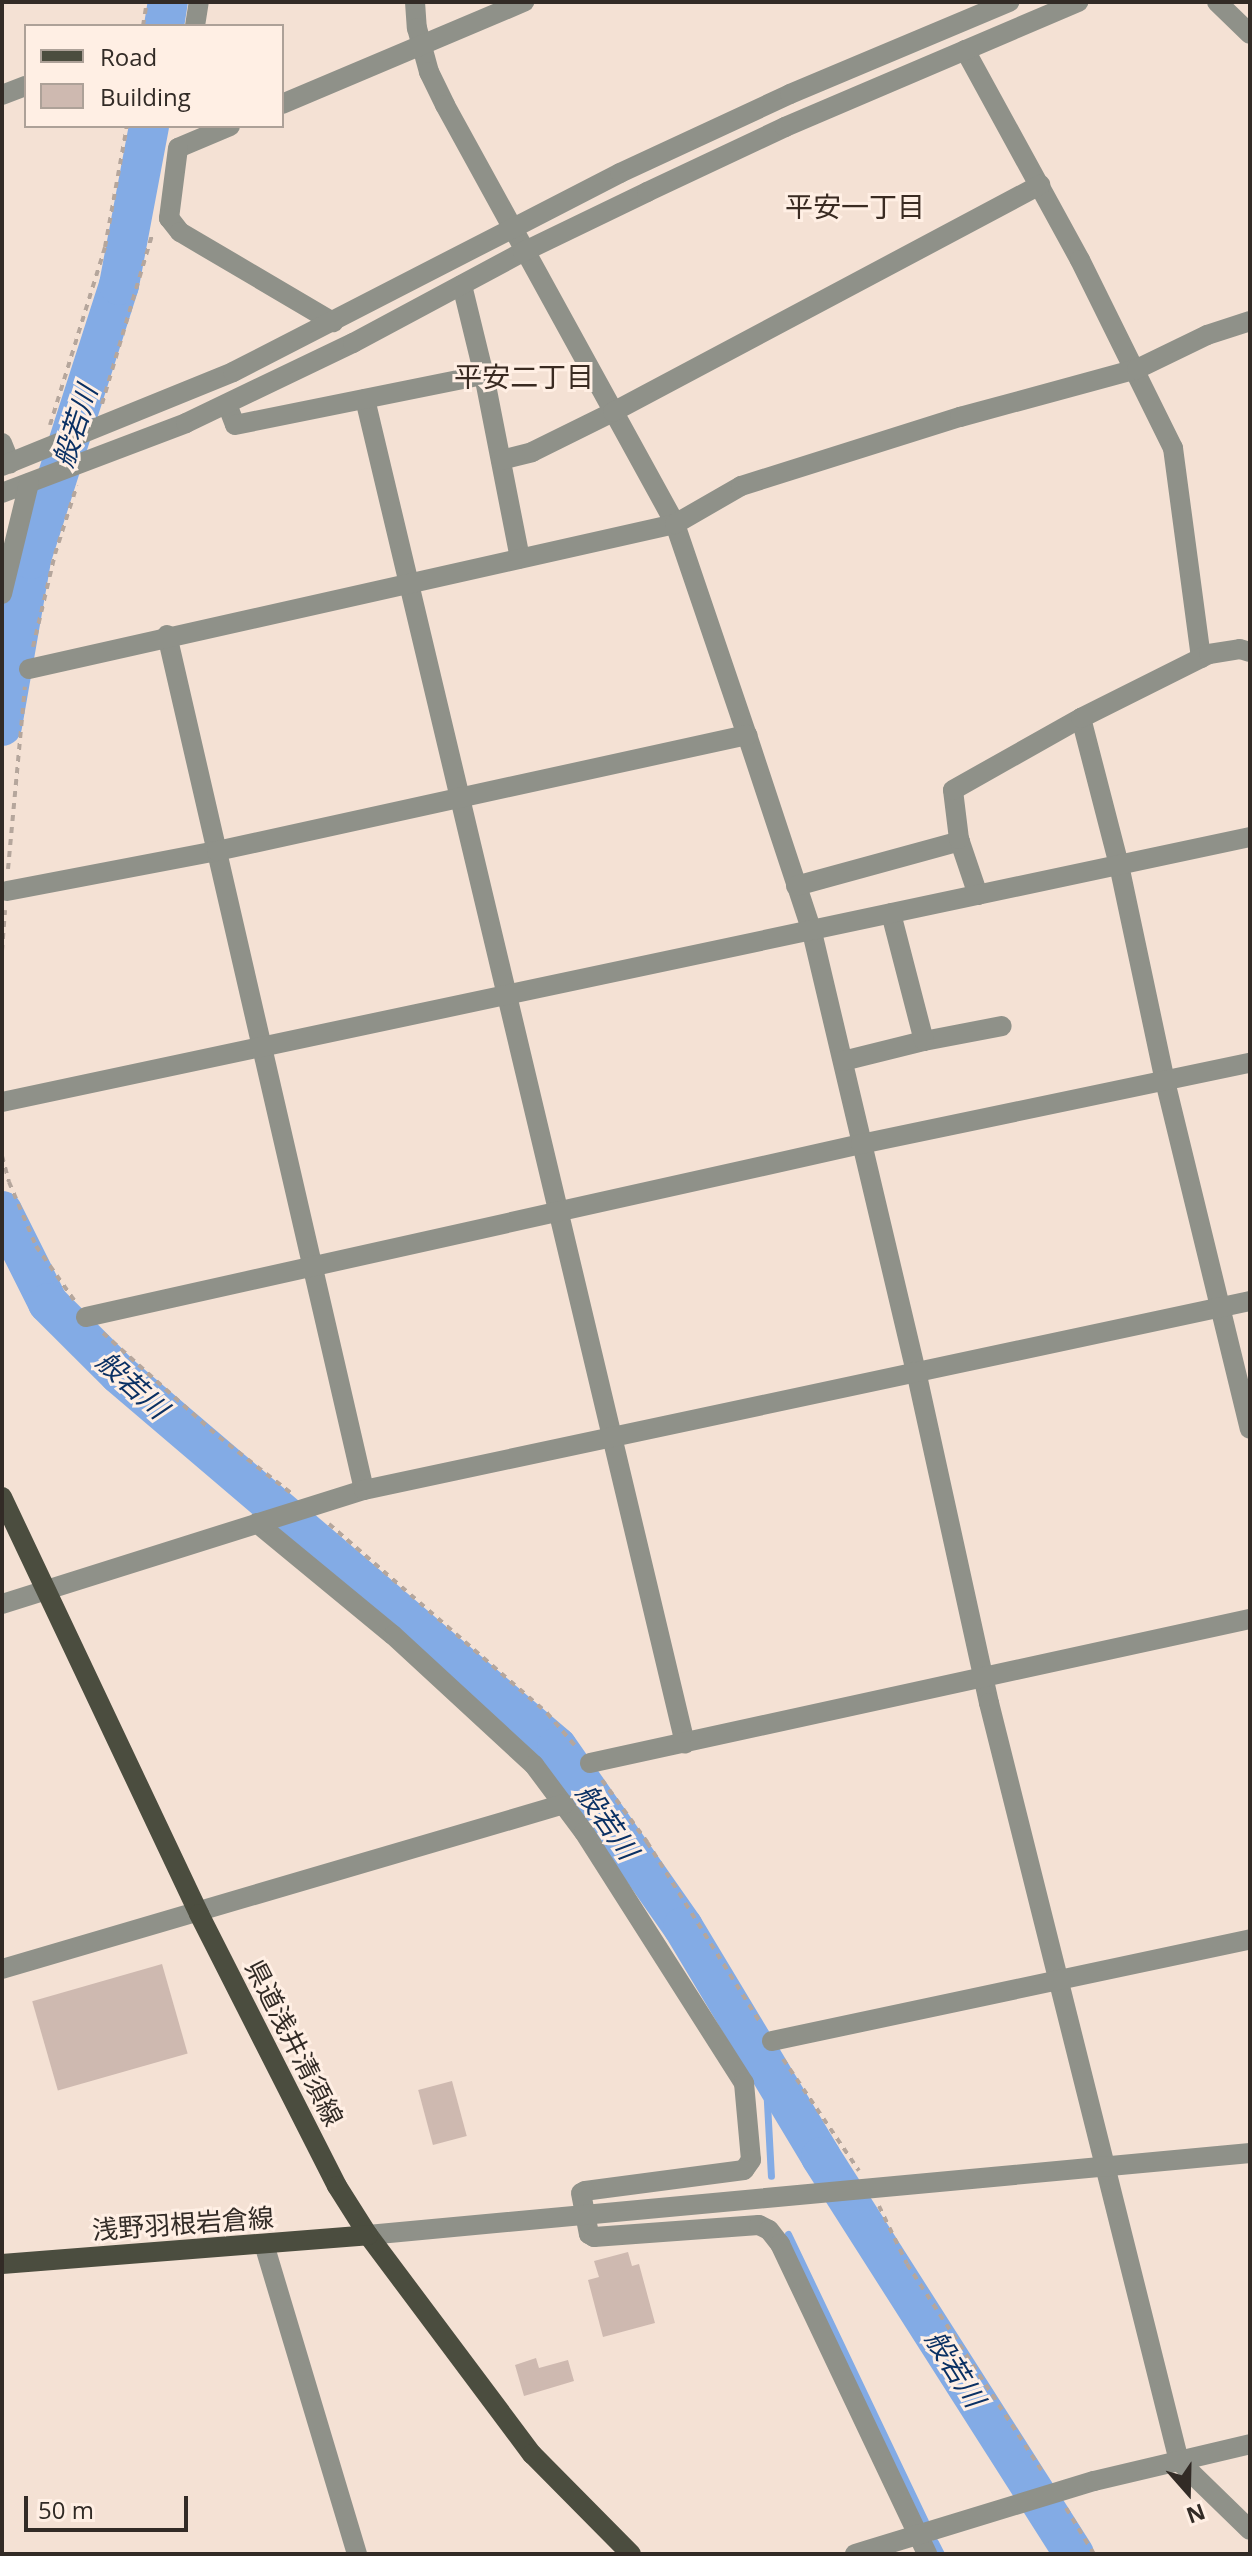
<!DOCTYPE html>
<html>
<head>
<meta charset="utf-8">
<style>
	body { margin:0 }
	#map { position:relative; width:1252px; height:2556px; overflow:hidden; background:#f4e1d4; font-family:"Open Sans","Noto Sans JP",sans-serif }
	div>[style] { position:absolute }
	[style*='--x'] { left:calc(var(--x)*1px); top:calc(var(--y)*1px); width:calc(var(--w)*1px); rotate:calc(var(--a)*1deg) }
	.stream>* { height:7px; margin:-3.5px; padding:0 3.5px; transform-origin:3.5px; border-radius:3.5px; background:#83abe5 }
	.river>* { height:40px; margin:-20px; padding:0 20px; transform-origin:20px; border-radius:20px; background:#83abe5 }
	.building>* { inset:0; background:#ceb9b0; transform-origin:0 0 }
	.path>* { height:4px; margin-top:-2px; transform-origin:0; background:repeating-linear-gradient(90deg,#b5a69c 0 6px,transparent 0 12px) }
	.minor>* { height:20px; margin:-10px; padding:0 10px; transform-origin:10px; border-radius:10px; background:#8f9189 }
	.major>* { height:20px; margin:-10px; padding:0 10px; transform-origin:10px; border-radius:10px; background:#4b4d3f }
	span { translate:-50% -50%; white-space:nowrap; text-align:center; line-height:1.15; -webkit-text-stroke:6px #ffefe4; paint-order:stroke }
	.street-label { font-size:26px; color:#322b26 }
	.neighbourhood-label { font-size:28px; color:#3a2b22 }
	.water-label { font-size:28px; color:#0b3164; font-style:italic }
	.frame { position:absolute; inset:0; border:4px solid #322b26; pointer-events:none }
	.legend { position:absolute; left:24px; top:24px; width:260px; height:104px; box-sizing:border-box; background:#ffefe4; border:2px solid #ada198; margin:0; padding:10px 14px; list-style:none; font-size:24px; color:#322b26 }
	.legend li { display:flex; align-items:center; gap:16px; height:40px }
	.legend b { width:40px; border:2px solid #ada198 }
	.north { position:absolute; left:1148px; top:2452px; width:80px; height:80px; -webkit-text-stroke:6px #ffefe4; paint-order:stroke; rotate:160deg; font-size:22px; font-weight:700; line-height:32px; text-align:center; color:#322b26 }
	.north::after { content:''; display:block; margin:auto; width:28px; height:36px; background:#322b26; clip-path:polygon(50% 0,100% 100%,50% 72%,0 100%) }
	.scale { position:absolute; left:24px; top:2496px; width:164px; height:36px; box-sizing:border-box; border:4px solid #322b26; border-top:0; padding-left:10px; font-size:24px; line-height:28px; white-space:nowrap; color:#322b26; -webkit-text-stroke:6px #ffefe4; paint-order:stroke }
</style>
</head>
<body>
<div id="map">
	<div class="stream">
		<i style="--x:765;--y:2066;--w:110;--a:86.9"></i>
		<i style="--x:788;--y:2234;--w:318;--a:64.5"></i>
		<i style="--x:935;--y:2542;--w:13;--a:63"></i>
	</div>
	<div class="river">
		<i style="--x:164;--y:26;--w:24;--a:-81"></i>
		<i style="--x:2;--y:726;--w:169;--a:-80.1"></i>
		<i style="--x:31;--y:559;--w:288;--a:-72.2"></i>
		<i style="--x:119;--y:285;--w:162;--a:-79.3"></i>
		<i style="--x:2;--y:1211;--w:103;--a:63.4"></i>
		<i style="--x:48;--y:1303;--w:100;--a:45"></i>
		<i style="--x:119;--y:1374;--w:575;--a:40.42"></i>
		<i style="--x:557;--y:1747;--w:220;--a:55"></i>
		<i style="--x:683;--y:1927;--w:268;--a:59"></i>
		<i style="--x:821;--y:2157;--w:471;--a:57.5"></i>
	</div>
	<div class="building">
		<i style="left:162px;top:1964px;width:93px;height:135px;rotate:74deg"></i>
		<i style="left:452px;top:2081px;width:57px;height:35px;rotate:75deg"></i>
		<i style="clip-path:polygon(628px 2252px,632px 2266px,639px 2264px,655px 2323px,603px 2337px,588px 2280px,599px 2277px,594px 2261px)"></i>
		<i style="clip-path:polygon(536px 2358px,539px 2368px,568px 2360px,574px 2381px,524px 2396px,515px 2365px)"></i>
	</div>
	<div class="path">
		<i style="--x:143;--y:26;--w:24;--a:-81"></i>
		<i style="--x:102;--y:404;--w:179;--a:-73.5"></i>
		<i style="--x:50;--y:425;--w:186;--a:-72.8"></i>
		<i style="--x:105;--y:247;--w:123;--a:-79.7"></i>
		<i style="--x:33;--y:647;--w:96;--a:-76.7"></i>
		<i style="--x:55;--y:554;--w:72;--a:-72.3"></i>
		<i style="--x:8;--y:869;--w:183;--a:-84.7"></i>
		<i style="--x:2;--y:951;--w:41;--a:-85.8"></i>
		<i style="--x:2;--y:1156;--w:27;--a:75"></i>
		<i style="--x:9;--y:1182;--w:69;--a:67.1"></i>
		<i style="--x:36;--y:1246;--w:70;--a:54.9"></i>
		<i style="--x:103;--y:1333;--w:156;--a:41.9"></i>
		<i style="--x:219;--y:1437;--w:91;--a:37.9"></i>
		<i style="--x:329;--y:1524;--w:289;--a:40.9"></i>
		<i style="--x:547;--y:1713;--w:46;--a:49.4"></i>
		<i style="--x:602;--y:1780;--w:77;--a:54"></i>
		<i style="--x:647;--y:1842;--w:215;--a:57.9"></i>
		<i style="--x:783;--y:2059;--w:135;--a:55.8"></i>
		<i style="--x:879;--y:2206;--w:64;--a:64.2"></i>
		<i style="--x:907;--y:2264;--w:251;--a:56.9"></i>
		<i style="--x:1066;--y:2508;--w:54;--a:58.7"></i>
	</div>
	<div class="minor">
		<i style="--x:415;--y:2;--w:26;--a:86"></i>
		<i style="--x:417;--y:28;--w:46;--a:74.7"></i>
		<i style="--x:429;--y:72;--w:37;--a:64"></i>
		<i style="--x:445;--y:105;--w:478;--a:61.2"></i>
		<i style="--x:675;--y:524;--w:223;--a:71.2"></i>
		<i style="--x:747;--y:735;--w:207;--a:71.7"></i>
		<i style="--x:812;--y:932;--w:451;--a:76.7"></i>
		<i style="--x:916;--y:1371;--w:340;--a:77.6"></i>
		<i style="--x:989;--y:1703;--w:781;--a:75.93"></i>
		<i style="--x:1179;--y:2461;--w:99;--a:44.2"></i>
		<i style="--x:1217;--y:2;--w:46;--a:44.1"></i>
		<i style="--x:195;--y:26;--w:24;--a:-81"></i>
		<i style="--x:965;--y:50;--w:239;--a:61.3"></i>
		<i style="--x:1080;--y:260;--w:210;--a:63.7"></i>
		<i style="--x:1173;--y:448;--w:212;--a:82.4"></i>
		<i style="--x:2;--y:95;--w:26;--a:-21"></i>
		<i style="--x:282;--y:104;--w:263;--a:-22.9"></i>
		<i style="--x:230;--y:126;--w:56;--a:157.1"></i>
		<i style="--x:178;--y:148;--w:71;--a:97.3"></i>
		<i style="--x:169;--y:218;--w:18;--a:52"></i>
		<i style="--x:180;--y:232;--w:178;--a:30.5"></i>
		<i style="--x:462;--y:285;--w:93;--a:76.3"></i>
		<i style="--x:484;--y:375;--w:187;--a:78.9"></i>
		<i style="--x:365;--y:399;--w:1382;--a:76.61"></i>
		<i style="--x:227;--y:404;--w:22;--a:69"></i>
		<i style="--x:235;--y:425;--w:254;--a:-11.4"></i>
		<i style="--x:2;--y:443;--w:22;--a:68"></i>
		<i style="--x:501;--y:460;--w:32;--a:-14"></i>
		<i style="--x:532;--y:452;--w:90;--a:-26.3"></i>
		<i style="--x:613;--y:412;--w:484;--a:-28"></i>
		<i style="--x:2;--y:466;--w:249;--a:-22.1"></i>
		<i style="--x:233;--y:372;--w:435;--a:-27.2"></i>
		<i style="--x:620;--y:173;--w:187;--a:-24.9"></i>
		<i style="--x:790;--y:94;--w:238;--a:-22.8"></i>
		<i style="--x:2;--y:493;--w:197;--a:-20.8"></i>
		<i style="--x:186;--y:423;--w:185;--a:-25.6"></i>
		<i style="--x:353;--y:343;--w:193;--a:-28.2"></i>
		<i style="--x:523;--y:252;--w:138;--a:-25.8"></i>
		<i style="--x:647;--y:192;--w:153;--a:-25.2"></i>
		<i style="--x:785;--y:127;--w:319;--a:-23.1"></i>
		<i style="--x:2;--y:594;--w:114;--a:-76.3"></i>
		<i style="--x:167;--y:635;--w:877;--a:77.02"></i>
		<i style="--x:29;--y:669;--w:662;--a:-12.65"></i>
		<i style="--x:675;--y:524;--w:76;--a:-29.9"></i>
		<i style="--x:741;--y:486;--w:230;--a:-17.5"></i>
		<i style="--x:960;--y:417;--w:183;--a:-15.2"></i>
		<i style="--x:1137;--y:369;--w:78;--a:-25.9"></i>
		<i style="--x:1207;--y:335;--w:45;--a:-18"></i>
		<i style="--x:1081;--y:718;--w:152;--a:75.5"></i>
		<i style="--x:1119;--y:865;--w:221;--a:78"></i>
		<i style="--x:1165;--y:1081;--w:358;--a:76.3"></i>
		<i style="--x:796;--y:886;--w:170;--a:-15.3"></i>
		<i style="--x:7;--y:891;--w:214;--a:-10.8"></i>
		<i style="--x:217;--y:851;--w:543;--a:-12.35"></i>
		<i style="--x:978;--y:895;--w:59;--a:-108.7"></i>
		<i style="--x:959;--y:839;--w:49;--a:-97"></i>
		<i style="--x:953;--y:790;--w:147;--a:-29.4"></i>
		<i style="--x:1081;--y:718;--w:143;--a:-26.6"></i>
		<i style="--x:1209;--y:654;--w:31;--a:-9"></i>
		<i style="--x:1240;--y:649;--w:10;--a:17"></i>
		<i style="--x:924;--y:1041;--w:79;--a:-10.9"></i>
		<i style="--x:843;--y:1061;--w:83;--a:-13.9"></i>
		<i style="--x:924;--y:1041;--w:132;--a:-104.5"></i>
		<i style="--x:2;--y:1102;--w:1276;--a:-11.99"></i>
		<i style="--x:86;--y:1317;--w:794;--a:-12.58"></i>
		<i style="--x:861;--y:1144;--w:397;--a:-11.8"></i>
		<i style="--x:257;--y:1523;--w:176;--a:39.5"></i>
		<i style="--x:393;--y:1635;--w:192;--a:42.7"></i>
		<i style="--x:534;--y:1765;--w:84;--a:53.3"></i>
		<i style="--x:584;--y:1832;--w:298;--a:57.5"></i>
		<i style="--x:744;--y:2083;--w:77;--a:84.8"></i>
		<i style="--x:751;--y:2160;--w:12;--a:125"></i>
		<i style="--x:744;--y:2170;--w:160;--a:172.5"></i>
		<i style="--x:585;--y:2191;--w:4;--a:153"></i>
		<i style="--x:581;--y:2193;--w:42;--a:79"></i>
		<i style="--x:589;--y:2234;--w:6;--a:31"></i>
		<i style="--x:594;--y:2237;--w:165;--a:-4.2"></i>
		<i style="--x:759;--y:2225;--w:11;--a:27"></i>
		<i style="--x:769;--y:2230;--w:18;--a:52"></i>
		<i style="--x:780;--y:2244;--w:343;--a:64.6"></i>
		<i style="--x:2;--y:1604;--w:380;--a:-17.5"></i>
		<i style="--x:364;--y:1490;--w:906;--a:-12.04"></i>
		<i style="--x:590;--y:1763;--w:676;--a:-12.31"></i>
		<i style="--x:2;--y:1969;--w:586;--a:-16.36"></i>
		<i style="--x:772;--y:2041;--w:489;--a:-12"></i>
		<i style="--x:368;--y:2235;--w:886;--a:-5.31"></i>
		<i style="--x:264;--y:2244;--w:324;--a:73.3"></i>
		<i style="--x:855;--y:2554;--w:250;--a:-17"></i>
		<i style="--x:1094;--y:2481;--w:160;--a:-13.3"></i>
	</div>
	<div class="major">
		<i style="--x:2;--y:1497;--w:461;--a:64.7"></i>
		<i style="--x:199;--y:1914;--w:305;--a:63.1"></i>
		<i style="--x:337;--y:2186;--w:58;--a:57.7"></i>
		<i style="--x:368;--y:2235;--w:274;--a:53.2"></i>
		<i style="--x:532;--y:2454;--w:141;--a:45.3"></i>
		<i style="--x:2;--y:2264;--w:367;--a:-4.5"></i>
	</div>
	<div class="street-label">
		<span style="left:294px;top:2043px;rotate:63deg">県道浅井清須線</span>
		<span style="left:183px;top:2224px;rotate:-4deg">浅野羽根岩倉線</span>
	</div>
	<div class="neighbourhood-label">
		<span style="left:855px;top:206px">平安一丁目</span>
		<span style="left:524px;top:376px">平安二丁目</span>
	</div>
	<div class="water-label">
		<span style="left:74px;top:426px;rotate:-72deg">般若川</span>
		<span style="left:133px;top:1384px;rotate:42deg">般若川</span>
		<span style="left:608px;top:1821px;rotate:55deg">般若川</span>
		<span style="left:956px;top:2368px;rotate:58deg">般若川</span>
	</div>
	<div class="frame"></div>
	<ul class="legend">
	<li><b style="height:10px;background:#4b4d3f"></b>Road</li>
	<li><b style="height:22px;background:#ceb9b0"></b>Building</li>
	</ul>
	<div class="north">N</div>
	<div class="scale">50 m</div>
</div>
</body>
</html>
